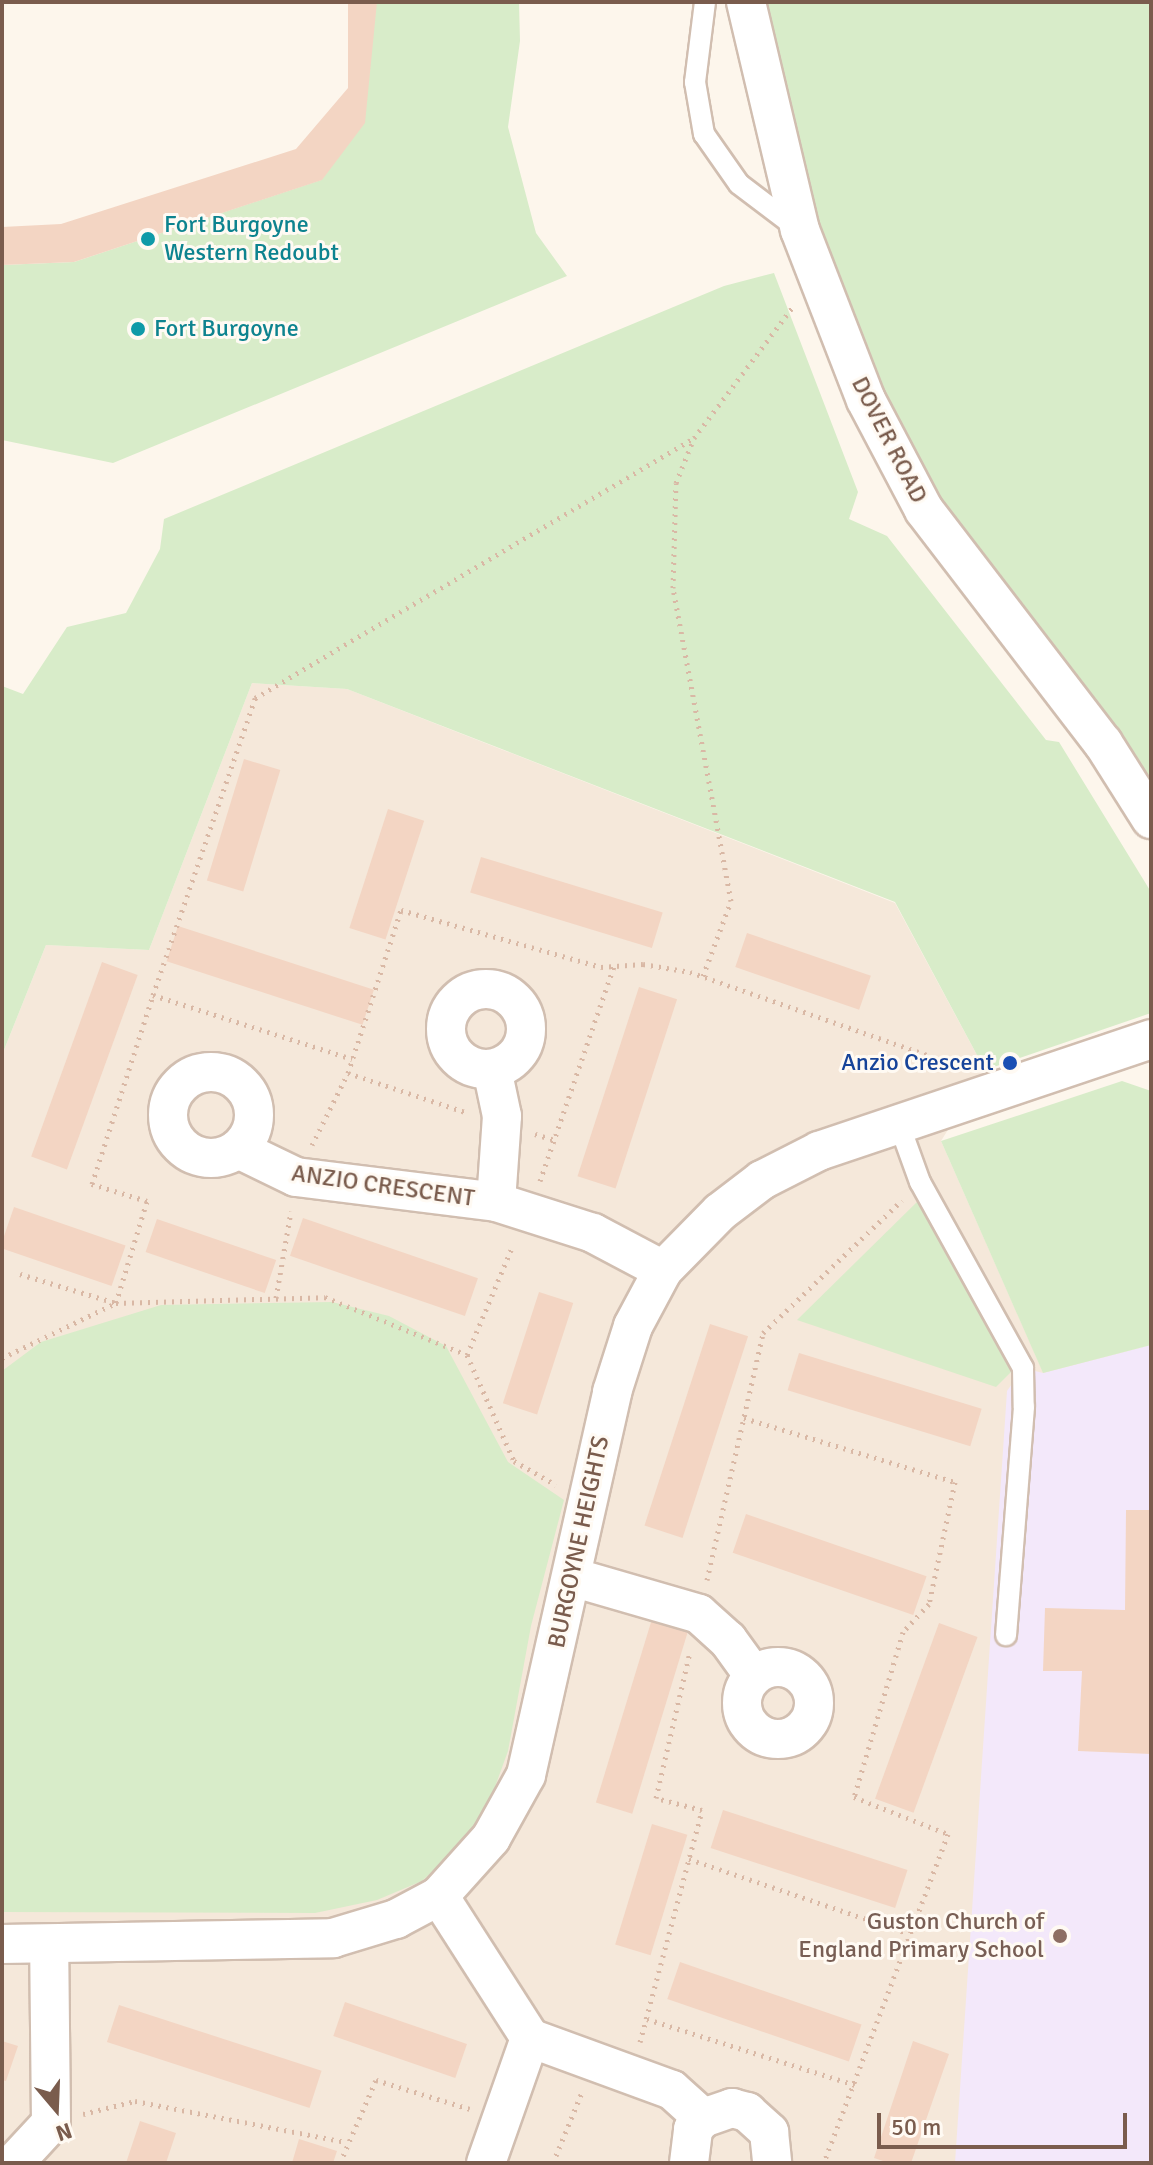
<!DOCTYPE html>
<html>
<head>
<meta charset="utf-8">
<style>
	body { margin:0 }
	#map { position:relative; width:1153px; height:2165px; overflow:hidden; background:#fdf6ec; font-family:Signika,sans-serif }
	div>[style] { position:absolute }
	[style*='--x'] { left:calc(var(--x)*1px); top:calc(var(--y)*1px); width:calc(var(--w)*1px); rotate:calc(var(--a)*1deg) }
	.residential>* { inset:0; background:#f5e8da }
	.education>* { inset:0; background:#f3e8fa }
	.green>* { inset:0; background:#d8ecc9 }
	.building>* { inset:0; background:#f3d5c3; transform-origin:0 0 }
	.path>* { height:5px; margin-top:-2.5px; transform-origin:0; background:repeating-linear-gradient(90deg,#d9b8a5 0 2px,transparent 0 8px) }
	.roads { filter:drop-shadow(2px 0 #d1beb0) drop-shadow(-2px 0 #d1beb0) drop-shadow(0 2px #d1beb0) drop-shadow(0 -2px #d1beb0) }
	.service>* { height:20px; margin:-10px; padding:0 10px; transform-origin:10px; border-radius:10px; background:#fff }
	.minor>* { height:38px; margin:-19px; padding:0 19px; transform-origin:19px; border-radius:19px; background:#fff }
	.minor>.ring { margin:-19px; padding:0; box-sizing:content-box; background:none; border:38px solid #fff; border-radius:50% }
	.dots>* { width:22px; height:22px; translate:-50% -50%; box-sizing:border-box; border:4px solid #fffaf3; border-radius:50% }
	span { translate:-50% -50%; white-space:nowrap; text-align:center; line-height:1.15; -webkit-text-stroke:6px #fffaf3; paint-order:stroke }
	.culture-label { font-size:24px; color:#0d838f }
	.left { translate:0 -50%; text-align:left }
	.street-label { font-size:24px; color:#7a5c4d }
	.transit-label { font-size:24px; color:#164399 }
	.right { translate:-100% -50%; text-align:right }
	.education-label { font-size:24px; color:#785e54 }
	.frame { position:absolute; inset:0; border:4px solid #7a5c4d; pointer-events:none }
	.north { position:absolute; left:16px; top:2069px; width:80px; height:80px; -webkit-text-stroke:6px #fffaf3; paint-order:stroke; rotate:161deg; font-size:22px; font-weight:700; line-height:32px; text-align:center; color:#7a5c4d }
	.north::after { content:''; display:block; margin:auto; width:28px; height:36px; background:#7a5c4d; clip-path:polygon(50% 0,100% 100%,50% 72%,0 100%) }
	.scale { position:absolute; left:877px; top:2113px; width:250px; height:36px; box-sizing:border-box; border:4px solid #7a5c4d; border-top:0; padding-left:10px; font-size:24px; line-height:28px; white-space:nowrap; color:#7a5c4d; -webkit-text-stroke:6px #fffaf3; paint-order:stroke }
</style>
</head>
<body>
<div id="map">
	<div class="residential">
		<i style="clip-path:polygon(252px 683px,347px 689px,895px 903px,985px 1070px,941px 1141px,1043px 1372px,1151px 1345px,1151px 2163px,2px 2163px,2px 1055px,46px 945px,149px 950px)"></i>
	</div>
	<div class="education">
		<i style="clip-path:polygon(1151px 1345px,1151px 2163px,955px 2163px,1007px 1391px,1023px 1368px,1043px 1373px)"></i>
	</div>
	<div class="green">
		<i style="clip-path:polygon(377px 2px,519px 2px,520px 41px,508px 127px,536px 233px,567px 276px,113px 463px,2px 440px,2px 265px,74px 262px,321px 180px)"></i>
		<i style="clip-path:polygon(746px 2px,1151px 2px,1151px 819px,892px 476px)"></i>
		<i style="clip-path:polygon(774px 273px,858px 492px,849px 519px,887px 536px,1046px 740px,1059px 742px,1151px 892px,1151px 1013px,985px 1070px,895px 902px,347px 689px,252px 683px,149px 950px,46px 945px,2px 1055px,2px 686px,23px 694px,67px 627px,126px 613px,160px 549px,164px 519px,724px 286px)"></i>
		<i style="clip-path:polygon(1122px 1081px,1151px 1091px,1151px 1345px,1043px 1373px,941px 1141px)"></i>
		<i style="clip-path:polygon(919px 1200px,1011px 1372px,996px 1387px,797px 1320px)"></i>
		<i style="clip-path:polygon(332px 1302px,389px 1316px,446px 1346px,508px 1462px,564px 1500px,531px 1626px,508px 1751px,487px 1809px,460px 1846px,422px 1881px,377px 1900px,315px 1913px,2px 1912px,2px 1371px,41px 1342px,161px 1305px)"></i>
	</div>
	<div class="building">
		<i style="clip-path:polygon(348px 2px,377px 2px,365px 123px,322px 180px,74px 262px,2px 265px,2px 227px,61px 224px,296px 149px,348px 88px)"></i>
		<i style="left:244px;top:759px;width:38px;height:127px;rotate:17deg"></i>
		<i style="left:388px;top:809px;width:38px;height:125px;rotate:18deg"></i>
		<i style="left:481px;top:857px;width:190px;height:37px;rotate:17deg"></i>
		<i style="left:178px;top:926px;width:206px;height:37px;rotate:18deg"></i>
		<i style="left:747px;top:933px;width:131px;height:36px;rotate:19deg"></i>
		<i style="left:102px;top:962px;width:38px;height:207px;rotate:20deg"></i>
		<i style="left:639px;top:987px;width:40px;height:199px;rotate:18deg"></i>
		<i style="left:14px;top:1207px;width:118px;height:43px;rotate:19deg"></i>
		<i style="left:303px;top:1218px;width:185px;height:40px;rotate:19deg"></i>
		<i style="left:157px;top:1219px;width:126px;height:35px;rotate:19deg"></i>
		<i style="left:539px;top:1292px;width:36px;height:117px;rotate:18deg"></i>
		<i style="left:710px;top:1324px;width:40px;height:212px;rotate:18deg"></i>
		<i style="left:799px;top:1353px;width:191px;height:39px;rotate:17deg"></i>
		<i style="clip-path:polygon(1126px 1510px,1151px 1510px,1151px 1754px,1078px 1751px,1082px 1671px,1043px 1671px,1045px 1608px,1125px 1610px)"></i>
		<i style="left:746px;top:1514px;width:191px;height:41px;rotate:19deg"></i>
		<i style="left:652px;top:1619px;width:38px;height:192px;rotate:17deg"></i>
		<i style="left:939px;top:1623px;width:41px;height:187px;rotate:20deg"></i>
		<i style="left:723px;top:1810px;width:194px;height:40px;rotate:18deg"></i>
		<i style="left:652px;top:1824px;width:37px;height:126px;rotate:17deg"></i>
		<i style="left:680px;top:1962px;width:192px;height:39px;rotate:19deg"></i>
		<i style="left:345px;top:2002px;width:129px;height:36px;rotate:19deg"></i>
		<i style="left:119px;top:2005px;width:213px;height:39px;rotate:18deg"></i>
		<i style="clip-path:polygon(2px 2041px,18px 2046px,6px 2081px,2px 2080px)"></i>
		<i style="clip-path:polygon(913px 2041px,949px 2054px,911px 2163px,889px 2163px,874px 2158px)"></i>
		<i style="clip-path:polygon(140px 2121px,176px 2133px,166px 2163px,126px 2163px)"></i>
		<i style="clip-path:polygon(299px 2139px,337px 2151px,333px 2163px,292px 2163px)"></i>
	</div>
	<div class="path">
		<i style="--x:703;--y:976;--w:80;--a:-69.5"></i>
		<i style="--x:731;--y:901;--w:318;--a:-100.5"></i>
		<i style="--x:673;--y:588;--w:105;--a:-88.4"></i>
		<i style="--x:676;--y:483;--w:48;--a:-68.2"></i>
		<i style="--x:694;--y:438;--w:163;--a:-53"></i>
		<i style="--x:153;--y:995;--w:314;--a:-71"></i>
		<i style="--x:255;--y:698;--w:510;--a:-30.64"></i>
		<i style="--x:348;--y:1073;--w:123;--a:18.4"></i>
		<i style="--x:535;--y:1134;--w:21;--a:17"></i>
		<i style="--x:312;--y:1145;--w:80;--a:-63.4"></i>
		<i style="--x:348;--y:1073;--w:171;--a:-72"></i>
		<i style="--x:401;--y:910;--w:208;--a:15.9"></i>
		<i style="--x:601;--y:967;--w:42;--a:-4.1"></i>
		<i style="--x:643;--y:964;--w:48;--a:9.7"></i>
		<i style="--x:690;--y:972;--w:285;--a:19.3"></i>
		<i style="--x:540;--y:1181;--w:227;--a:-71"></i>
		<i style="--x:20;--y:1274;--w:100;--a:16.8"></i>
		<i style="--x:116;--y:1303;--w:107;--a:-73.1"></i>
		<i style="--x:147;--y:1201;--w:58;--a:-162.8"></i>
		<i style="--x:92;--y:1184;--w:199;--a:-72.1"></i>
		<i style="--x:153;--y:995;--w:209;--a:17.8"></i>
		<i style="--x:276;--y:1298;--w:88;--a:-80.2"></i>
		<i style="--x:467;--y:1355;--w:119;--a:-67.3"></i>
		<i style="--x:2;--y:1358;--w:127;--a:-25.8"></i>
		<i style="--x:116;--y:1303;--w:209;--a:-1.6"></i>
		<i style="--x:325;--y:1297;--w:153;--a:22.2"></i>
		<i style="--x:467;--y:1355;--w:116;--a:66.1"></i>
		<i style="--x:514;--y:1461;--w:48;--a:29.7"></i>
		<i style="--x:744;--y:1418;--w:220;--a:16.9"></i>
		<i style="--x:955;--y:1482;--w:125;--a:102"></i>
		<i style="--x:929;--y:1604;--w:38;--a:133"></i>
		<i style="--x:903;--y:1632;--w:172;--a:106.5"></i>
		<i style="--x:854;--y:1797;--w:101;--a:21.5"></i>
		<i style="--x:948;--y:1834;--w:352;--a:110.7"></i>
		<i style="--x:707;--y:1580;--w:253;--a:-77.2"></i>
		<i style="--x:763;--y:1333;--w:192;--a:-43.7"></i>
		<i style="--x:689;--y:1859;--w:231;--a:18.7"></i>
		<i style="--x:647;--y:2019;--w:218;--a:17.6"></i>
		<i style="--x:640;--y:2042;--w:240;--a:-75"></i>
		<i style="--x:702;--y:1810;--w:48;--a:-165.4"></i>
		<i style="--x:656;--y:1798;--w:150;--a:-76.9"></i>
		<i style="--x:83;--y:2114;--w:54;--a:-14"></i>
		<i style="--x:135;--y:2101;--w:214;--a:11"></i>
		<i style="--x:340;--y:2163;--w:90;--a:-66.6"></i>
		<i style="--x:376;--y:2080;--w:98;--a:17.1"></i>
		<i style="--x:553;--y:2163;--w:77;--a:-67.8"></i>
	</div>
	<div class="roads">
		<div class="service">
			<i style="--x:705;--y:2;--w:81;--a:97.1"></i>
			<i style="--x:695;--y:82;--w:53;--a:80.2"></i>
			<i style="--x:704;--y:134;--w:61;--a:55"></i>
			<i style="--x:739;--y:184;--w:73;--a:37.2"></i>
			<i style="--x:899;--y:1124;--w:62;--a:70.1"></i>
			<i style="--x:920;--y:1182;--w:213;--a:61"></i>
			<i style="--x:1023;--y:1368;--w:39;--a:89"></i>
			<i style="--x:1024;--y:1407;--w:229;--a:94.5"></i>
		</div>
		<div class="minor">
			<i style="--x:746;--y:2;--w:234;--a:76.7"></i>
			<i style="--x:800;--y:230;--w:182;--a:68.8"></i>
			<i style="--x:866;--y:400;--w:124;--a:62.2"></i>
			<i style="--x:924;--y:510;--w:294;--a:52.5"></i>
			<i style="--x:1103;--y:743;--w:90;--a:57.7"></i>
			<i class="ring" style="left:446px;top:989px;width:42px;height:42px"></i>
			<i style="--x:492;--y:1069;--w:48;--a:78"></i>
			<i style="--x:502;--y:1116;--w:86;--a:94"></i>
			<i class="ring" style="left:168px;top:1072px;width:48px;height:48px"></i>
			<i style="--x:238;--y:1149;--w:64;--a:25.8"></i>
			<i style="--x:296;--y:1177;--w:202;--a:7.1"></i>
			<i style="--x:496;--y:1202;--w:102;--a:17.7"></i>
			<i style="--x:593;--y:1233;--w:79;--a:27.9"></i>
			<i style="--x:572;--y:1577;--w:132;--a:16.2"></i>
			<i style="--x:699;--y:1614;--w:39;--a:42"></i>
			<i style="--x:728;--y:1640;--w:44;--a:54.2"></i>
			<i class="ring" style="left:742px;top:1667px;width:34px;height:34px"></i>
			<i style="--x:439;--y:1896;--w:169;--a:57.3"></i>
			<i style="--x:530;--y:2038;--w:151;--a:20.1"></i>
			<i style="--x:672;--y:2090;--w:42;--a:42.1"></i>
			<i style="--x:2;--y:1944;--w:331;--a:-1"></i>
			<i style="--x:333;--y:1938;--w:66;--a:-16.8"></i>
			<i style="--x:396;--y:1919;--w:49;--a:-28.1"></i>
			<i style="--x:439;--y:1896;--w:78;--a:-48.1"></i>
			<i style="--x:491;--y:1838;--w:72;--a:-60.9"></i>
			<i style="--x:526;--y:1775;--w:393;--a:-77.3"></i>
			<i style="--x:612;--y:1392;--w:69;--a:-72.3"></i>
			<i style="--x:633;--y:1326;--w:64;--a:-61.8"></i>
			<i style="--x:663;--y:1270;--w:81;--a:-45.5"></i>
			<i style="--x:720;--y:1212;--w:53;--a:-37.3"></i>
			<i style="--x:762;--y:1180;--w:64;--a:-27"></i>
			<i style="--x:819;--y:1151;--w:350;--a:-18.6"></i>
			<i style="--x:14;--y:2163;--w:54;--a:-47.2"></i>
			<i style="--x:51;--y:2123;--w:178;--a:-90.6"></i>
			<i style="--x:486;--y:2163;--w:133;--a:-70.6"></i>
			<i style="--x:689;--y:2163;--w:34;--a:-83"></i>
			<i style="--x:693;--y:2129;--w:15;--a:-48"></i>
			<i style="--x:703;--y:2118;--w:31;--a:-19"></i>
			<i style="--x:732;--y:2108;--w:16;--a:15"></i>
			<i style="--x:747;--y:2112;--w:30;--a:42"></i>
			<i style="--x:769;--y:2132;--w:31;--a:84"></i>
		</div>
	</div>
	<div class="dots">
		<i style="left:148px;top:239px;background:#0f9aa8"></i>
		<i style="left:138px;top:329px;background:#0f9aa8"></i>
		<i style="left:1010px;top:1063px;background:#1a4fb4"></i>
		<i style="left:1060px;top:1936px;background:#8d6e63"></i>
	</div>
	<div class="culture-label">
		<span class="left" style="left:164px;top:239px">Fort Burgoyne<br>Western Redoubt</span>
		<span class="left" style="left:154px;top:329px">Fort Burgoyne</span>
	</div>
	<div class="street-label">
		<span style="left:889px;top:440px;rotate:63deg">DOVER ROAD</span>
		<span style="left:383px;top:1186px;rotate:8deg">ANZIO CRESCENT</span>
		<span style="left:579px;top:1542px;rotate:-78deg">BURGOYNE HEIGHTS</span>
	</div>
	<div class="transit-label">
		<span class="right" style="left:994px;top:1063px">Anzio Crescent</span>
	</div>
	<div class="education-label">
		<span class="right" style="left:1044px;top:1936px">Guston Church of<br>England Primary School</span>
	</div>
	<div class="frame"></div>
	<div class="north">N</div>
	<div class="scale">50 m</div>
</div>
</body>
</html>
